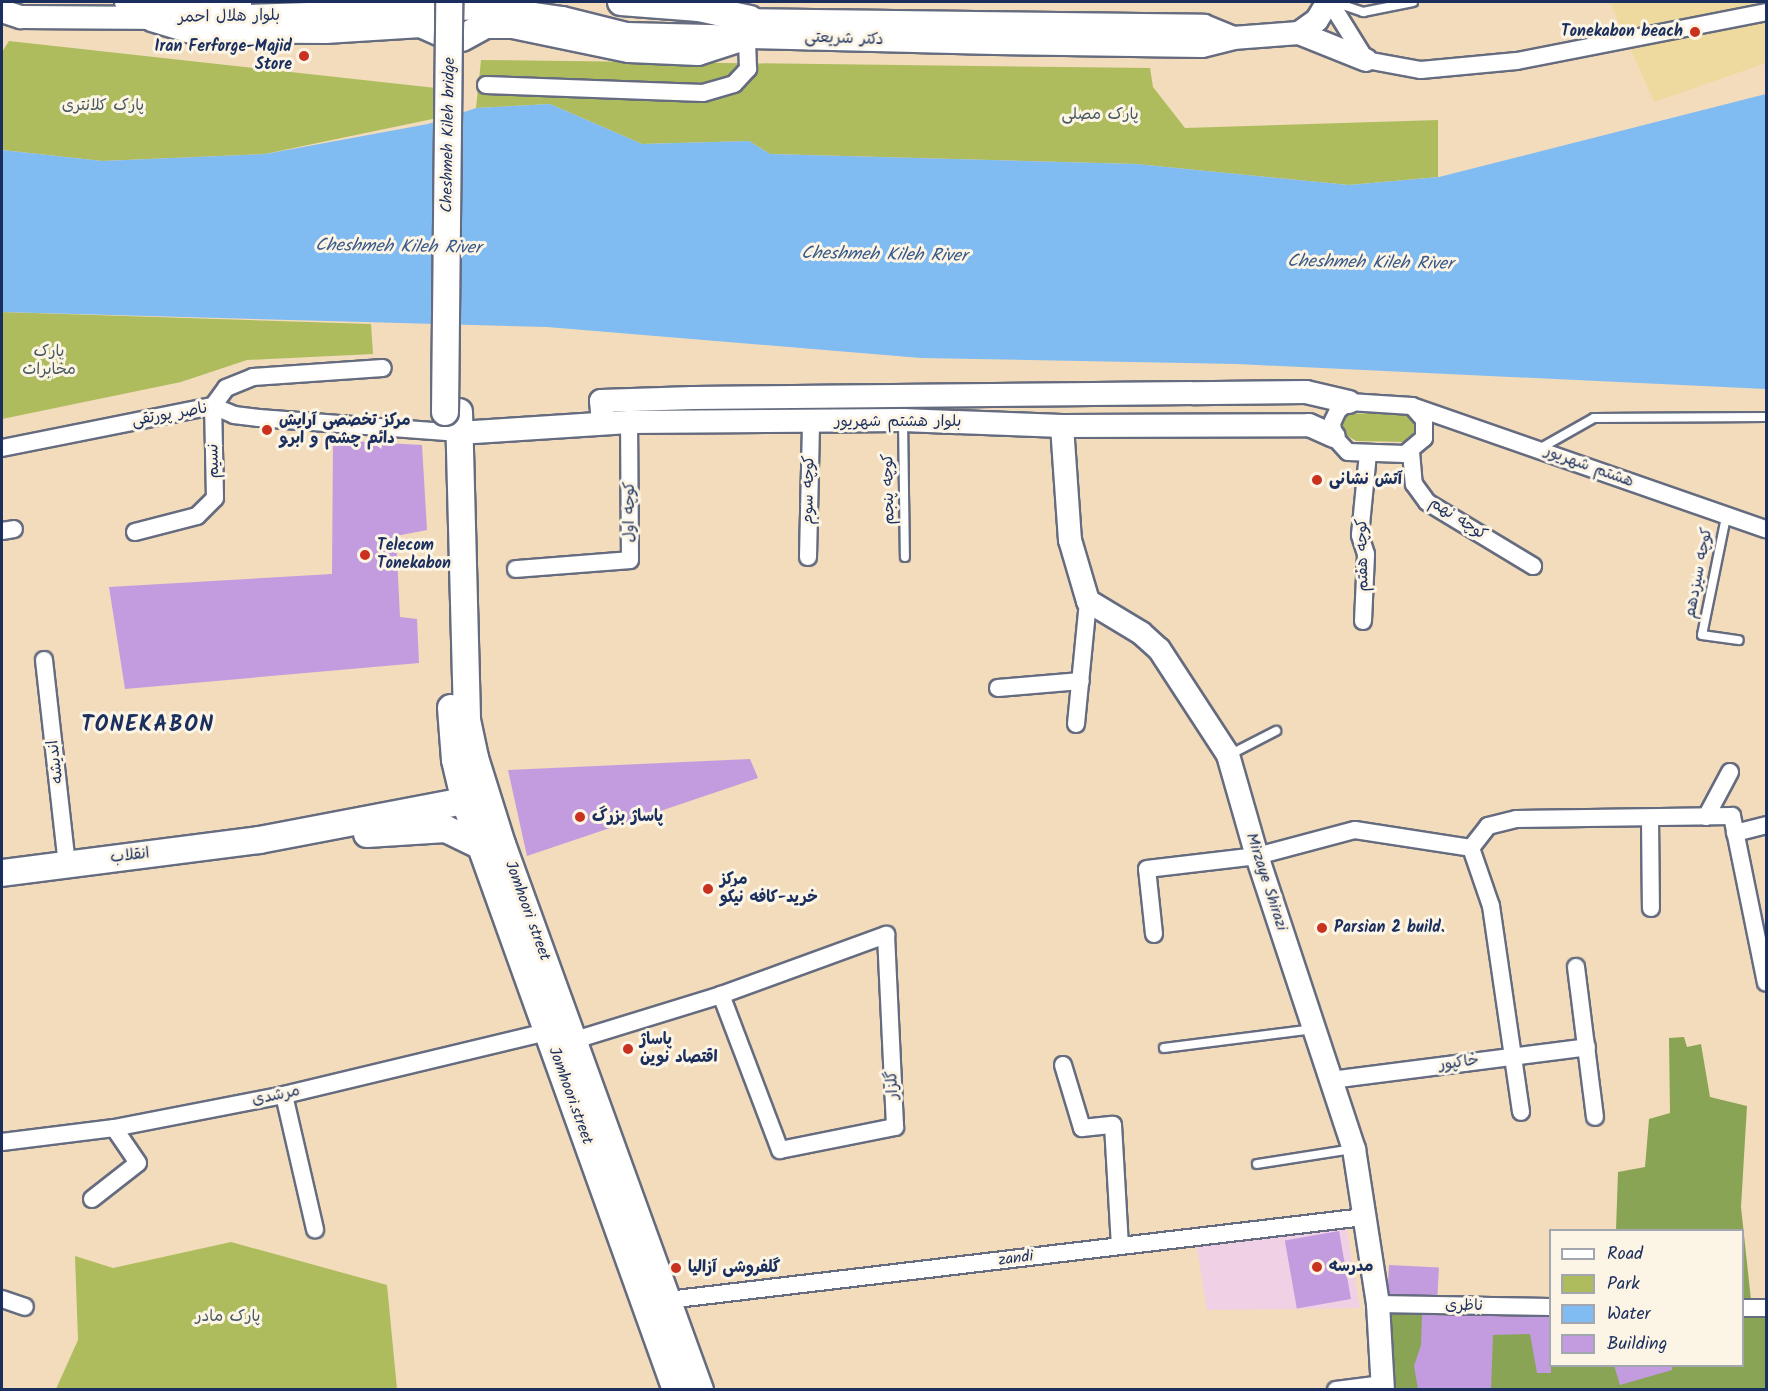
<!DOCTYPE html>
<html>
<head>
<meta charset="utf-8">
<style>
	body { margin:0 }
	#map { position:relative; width:1768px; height:1391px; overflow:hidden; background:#f2dcbc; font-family:Kalam,"Playpen Sans Arabic",sans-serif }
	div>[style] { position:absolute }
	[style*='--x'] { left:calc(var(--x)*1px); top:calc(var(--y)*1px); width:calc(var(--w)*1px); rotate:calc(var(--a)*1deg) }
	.built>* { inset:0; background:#f0d0e4 }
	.green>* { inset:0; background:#aebc5e }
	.forest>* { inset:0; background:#8aa455 }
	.sand>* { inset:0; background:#eeda9e }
	.water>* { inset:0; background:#80bbf2 }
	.building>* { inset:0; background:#c29cdf; transform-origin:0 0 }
	.roads { filter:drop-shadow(2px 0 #666c7f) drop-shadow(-2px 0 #666c7f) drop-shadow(0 2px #666c7f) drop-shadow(0 -2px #666c7f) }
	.lane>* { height:8px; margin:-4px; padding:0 4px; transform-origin:4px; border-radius:4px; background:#fff }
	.street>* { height:16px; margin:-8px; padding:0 8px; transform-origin:8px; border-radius:8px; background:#fff }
	.secondary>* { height:22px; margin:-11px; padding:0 11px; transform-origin:11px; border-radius:11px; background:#fff }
	.primary>* { height:26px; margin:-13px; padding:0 13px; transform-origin:13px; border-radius:13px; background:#fff }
	.bridges { filter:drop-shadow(2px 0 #666c7f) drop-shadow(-2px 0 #666c7f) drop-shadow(0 2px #666c7f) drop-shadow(0 -2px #666c7f) }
	.primary-bridge>* { height:26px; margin:-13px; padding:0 13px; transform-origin:13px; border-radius:13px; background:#fff }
	.dots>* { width:16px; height:16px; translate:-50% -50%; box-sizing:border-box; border:3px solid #fcf5e5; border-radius:50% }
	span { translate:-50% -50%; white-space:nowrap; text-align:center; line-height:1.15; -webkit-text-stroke:6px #fcf5e5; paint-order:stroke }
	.street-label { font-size:16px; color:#1b2f5e }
	.poi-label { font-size:16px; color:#1b2f5e; font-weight:700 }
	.right { translate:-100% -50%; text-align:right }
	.left { translate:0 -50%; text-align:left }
	.park-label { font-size:16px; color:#47595e }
	.water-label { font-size:18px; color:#39598a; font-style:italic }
	.district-label { font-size:22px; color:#1b2f5e; font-weight:700; letter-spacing:1.5px }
	.frame { position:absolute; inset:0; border:3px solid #1b2f5e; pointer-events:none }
	.legend { position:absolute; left:1549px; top:1229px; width:195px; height:138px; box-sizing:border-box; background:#fcf5e5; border:2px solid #a2a6af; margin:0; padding:8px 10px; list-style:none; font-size:18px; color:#1b2f5e }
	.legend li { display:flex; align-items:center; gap:12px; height:30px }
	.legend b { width:30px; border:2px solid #a2a6af }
</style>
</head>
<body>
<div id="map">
	<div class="built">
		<i style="clip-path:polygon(1346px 1226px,1360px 1308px,1207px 1310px,1196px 1241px)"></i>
	</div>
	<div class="green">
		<i style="clip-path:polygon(9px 41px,436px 88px,442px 117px,265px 154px,102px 161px,2px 150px,2px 52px)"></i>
		<i style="clip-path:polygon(481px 60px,1150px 68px,1153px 87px,1185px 128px,1438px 120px,1438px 177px,1349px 185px,1136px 164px,770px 154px,749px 141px,642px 144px,550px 104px,476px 108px)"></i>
		<i style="clip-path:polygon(2px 312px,371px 324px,373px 354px,247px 360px,181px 382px,2px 419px)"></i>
		<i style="clip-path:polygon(1403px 412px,1414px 420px,1417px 428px,1406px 442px,1356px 441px,1343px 433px,1343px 421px,1349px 414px)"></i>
		<i style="clip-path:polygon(231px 1242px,387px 1285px,397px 1389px,56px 1389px,78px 1340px,75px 1256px,113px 1268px)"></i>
	</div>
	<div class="forest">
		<i style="clip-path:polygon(1684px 1037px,1687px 1047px,1701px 1044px,1710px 1097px,1747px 1106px,1741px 1207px,1751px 1300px,1743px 1300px,1742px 1230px,1616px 1230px,1618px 1172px,1645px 1167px,1649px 1119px,1670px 1113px,1669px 1038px)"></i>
		<i style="clip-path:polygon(1387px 1306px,1550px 1307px,1550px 1366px,1742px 1366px,1743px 1311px,1766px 1311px,1766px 1389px,1394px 1389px)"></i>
	</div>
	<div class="sand">
		<i style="clip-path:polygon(1610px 2px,1766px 2px,1766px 63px,1654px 102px)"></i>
	</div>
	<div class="water">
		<i style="clip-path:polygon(1766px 94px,1766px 389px,1237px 364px,921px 358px,547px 327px,2px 312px,2px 150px,102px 161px,265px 154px,428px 124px,476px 108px,550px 104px,642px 144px,749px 141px,770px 154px,1136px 164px,1349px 185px,1439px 177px)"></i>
	</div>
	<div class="building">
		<i style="clip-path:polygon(333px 440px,422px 445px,427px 530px,396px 536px,400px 617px,417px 619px,419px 663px,125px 689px,109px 587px,332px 574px)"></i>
		<i style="clip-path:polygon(750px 759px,758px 778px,527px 856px,508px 770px)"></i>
		<i style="left:1339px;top:1231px;width:69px;height:55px;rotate:80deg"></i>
		<i style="left:1389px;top:1265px;width:50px;height:29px;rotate:3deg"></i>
		<i style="clip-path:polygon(1422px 1315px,1551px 1317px,1551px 1373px,1537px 1373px,1530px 1334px,1493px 1335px,1491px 1389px,1418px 1389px,1414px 1366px,1421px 1345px)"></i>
		<i style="clip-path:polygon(1614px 1365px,1672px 1365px,1672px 1370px,1620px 1385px)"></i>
	</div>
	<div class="roads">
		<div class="lane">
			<i style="--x:1334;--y:2;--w:31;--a:19"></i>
			<i style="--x:1363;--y:12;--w:51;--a:-11.3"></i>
			<i style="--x:903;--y:420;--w:137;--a:89.2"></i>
			<i style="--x:1539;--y:449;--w:63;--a:-29.4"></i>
			<i style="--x:1594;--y:418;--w:172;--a:-0.3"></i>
			<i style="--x:1726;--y:517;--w:120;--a:101.5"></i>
			<i style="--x:1702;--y:635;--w:37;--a:8"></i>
			<i style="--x:1229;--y:755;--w:53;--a:-27.1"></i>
			<i style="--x:1164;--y:1048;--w:151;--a:-7.2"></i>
			<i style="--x:1257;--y:1164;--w:97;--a:-8.9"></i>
		</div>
		<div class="street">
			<i style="--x:1330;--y:2;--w:68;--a:58.2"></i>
			<i style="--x:1366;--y:60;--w:56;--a:10.3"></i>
			<i style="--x:1421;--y:70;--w:96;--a:-5.4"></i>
			<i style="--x:1517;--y:61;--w:254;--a:-11.1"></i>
			<i style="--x:486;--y:85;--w:217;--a:2.1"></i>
			<i style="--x:703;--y:93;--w:32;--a:-16"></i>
			<i style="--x:734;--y:84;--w:21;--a:-47"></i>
			<i style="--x:748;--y:69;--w:33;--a:-92"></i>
			<i style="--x:1349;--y:402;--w:63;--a:3.6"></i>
			<i style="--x:1412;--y:406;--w:18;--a:49"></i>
			<i style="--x:1424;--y:420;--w:18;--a:90"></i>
			<i style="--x:1424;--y:438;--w:25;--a:140"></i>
			<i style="--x:1405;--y:454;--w:57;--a:-178"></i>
			<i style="--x:1348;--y:452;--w:21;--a:-133"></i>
			<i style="--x:1334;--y:437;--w:14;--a:-98"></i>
			<i style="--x:1332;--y:423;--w:14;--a:-65"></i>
			<i style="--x:1338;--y:410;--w:14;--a:-36"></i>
			<i style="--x:213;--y:406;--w:22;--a:-54"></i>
			<i style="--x:226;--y:388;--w:29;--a:-22"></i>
			<i style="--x:253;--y:377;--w:130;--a:-4"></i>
			<i style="--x:1412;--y:406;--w:375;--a:19.2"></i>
			<i style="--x:2;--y:448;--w:215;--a:-11.3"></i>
			<i style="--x:213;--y:406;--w:23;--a:23"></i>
			<i style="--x:234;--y:415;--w:25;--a:7"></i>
			<i style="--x:259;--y:418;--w:201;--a:4.3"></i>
			<i style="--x:1411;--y:452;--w:32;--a:85"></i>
			<i style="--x:1414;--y:484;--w:22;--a:54"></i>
			<i style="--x:1427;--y:502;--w:124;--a:31.1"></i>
			<i style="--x:2;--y:531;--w:12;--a:-9"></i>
			<i style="--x:135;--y:532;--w:64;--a:-14.5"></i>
			<i style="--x:197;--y:516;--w:25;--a:-45"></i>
			<i style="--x:215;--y:498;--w:92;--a:-91.2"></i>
			<i style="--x:808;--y:557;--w:134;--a:-88.7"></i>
			<i style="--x:516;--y:569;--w:114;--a:-4.5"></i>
			<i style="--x:630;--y:560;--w:138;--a:-90.4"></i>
			<i style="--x:1363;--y:621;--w:67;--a:-87.4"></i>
			<i style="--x:1366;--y:554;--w:20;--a:-108"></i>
			<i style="--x:1360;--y:535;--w:82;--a:-84.4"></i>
			<i style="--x:44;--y:660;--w:205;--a:83.6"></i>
			<i style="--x:998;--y:688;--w:83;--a:-4.8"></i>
			<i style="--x:1076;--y:724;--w:124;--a:-84.4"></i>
			<i style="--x:1706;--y:817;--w:51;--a:-61.9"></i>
			<i style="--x:1650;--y:818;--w:90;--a:89.4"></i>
			<i style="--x:1735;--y:833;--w:32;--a:-14"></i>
			<i style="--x:1471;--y:848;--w:61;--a:71"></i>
			<i style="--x:1491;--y:906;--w:208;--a:81.7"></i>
			<i style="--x:1154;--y:934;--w:65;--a:-96.1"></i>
			<i style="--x:1147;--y:869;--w:111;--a:-6.7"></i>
			<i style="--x:1257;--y:856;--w:101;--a:-14.9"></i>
			<i style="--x:1355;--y:830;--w:117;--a:8.8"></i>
			<i style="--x:1471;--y:848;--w:28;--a:-52"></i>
			<i style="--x:1488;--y:826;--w:29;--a:-14"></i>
			<i style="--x:1516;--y:819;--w:216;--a:-0.8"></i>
			<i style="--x:1732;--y:816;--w:170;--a:78.5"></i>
			<i style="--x:1576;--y:967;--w:151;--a:82.8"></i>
			<i style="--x:575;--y:1040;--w:153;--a:-17.1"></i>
			<i style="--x:721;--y:995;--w:176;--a:-20"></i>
			<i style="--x:886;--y:935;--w:192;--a:87.3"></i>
			<i style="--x:895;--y:1127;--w:117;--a:168.7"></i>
			<i style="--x:780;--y:1150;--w:166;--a:-110.8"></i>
			<i style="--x:1063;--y:1065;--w:66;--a:73.2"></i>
			<i style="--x:1082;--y:1128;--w:31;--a:-6"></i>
			<i style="--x:1113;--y:1125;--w:121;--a:86.7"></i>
			<i style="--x:1331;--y:1080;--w:258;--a:-7.3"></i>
			<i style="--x:284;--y:1095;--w:138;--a:77"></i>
			<i style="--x:2;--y:1142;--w:113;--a:-7.1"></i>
			<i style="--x:114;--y:1128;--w:173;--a:-11"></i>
			<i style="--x:284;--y:1095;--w:270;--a:-13.5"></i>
			<i style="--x:92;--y:1199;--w:58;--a:-38"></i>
			<i style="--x:138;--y:1163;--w:42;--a:-124.4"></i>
			<i style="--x:2;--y:1299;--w:24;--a:19"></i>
			<i style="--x:668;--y:1300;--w:701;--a:-6.8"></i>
			<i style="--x:1378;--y:1304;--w:172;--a:1"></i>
			<i style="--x:1742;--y:1308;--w:24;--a:0"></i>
			<i style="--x:1336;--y:1390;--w:47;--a:-7.3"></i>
		</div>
		<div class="secondary">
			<i style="--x:126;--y:2;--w:114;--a:1"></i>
			<i style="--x:2;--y:11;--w:20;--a:18"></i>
			<i style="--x:21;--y:17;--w:149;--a:0.4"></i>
			<i style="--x:218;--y:17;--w:276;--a:-1.9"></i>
			<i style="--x:494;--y:8;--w:69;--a:8.4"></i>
			<i style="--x:562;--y:18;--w:66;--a:14"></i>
			<i style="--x:626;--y:34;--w:369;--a:1.4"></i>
			<i style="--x:995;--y:43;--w:207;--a:0.8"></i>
			<i style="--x:1202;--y:46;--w:32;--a:-14"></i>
			<i style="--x:1233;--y:38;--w:66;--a:-4.3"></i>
			<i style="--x:1299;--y:33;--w:72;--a:21.9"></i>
			<i style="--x:733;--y:20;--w:471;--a:0.7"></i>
			<i style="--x:1204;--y:26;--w:31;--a:22"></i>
			<i style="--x:1299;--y:33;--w:22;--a:-36"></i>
			<i style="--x:1317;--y:20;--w:21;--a:-59"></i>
			<i style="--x:603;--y:423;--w:22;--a:-95"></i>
			<i style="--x:601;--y:401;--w:92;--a:-1.9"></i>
			<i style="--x:693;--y:398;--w:613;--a:-0.56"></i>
			<i style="--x:1306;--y:392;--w:44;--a:13.1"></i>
			<i style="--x:1062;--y:426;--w:114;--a:86"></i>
			<i style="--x:1070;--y:540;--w:64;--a:73.6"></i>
			<i style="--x:1088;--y:601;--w:62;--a:31.1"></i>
			<i style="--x:1141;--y:633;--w:24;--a:42"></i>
			<i style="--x:1159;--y:649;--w:126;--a:56.9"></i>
			<i style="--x:1228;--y:755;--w:105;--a:74"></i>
			<i style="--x:1257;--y:856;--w:309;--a:71.7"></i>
			<i style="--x:1354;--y:1149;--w:157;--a:81.2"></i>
			<i style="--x:1378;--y:1304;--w:86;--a:86.7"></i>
			<i style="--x:459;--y:433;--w:170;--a:-3.7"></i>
			<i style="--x:629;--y:422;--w:274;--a:-0.4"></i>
			<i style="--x:903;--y:420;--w:159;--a:2.2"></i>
			<i style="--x:1062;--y:426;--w:247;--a:-0.2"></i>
			<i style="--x:1309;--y:425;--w:27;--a:24"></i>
		</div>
		<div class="primary">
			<i style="--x:621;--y:2;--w:78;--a:4.4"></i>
			<i style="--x:699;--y:8;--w:52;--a:12.2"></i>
			<i style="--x:152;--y:18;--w:39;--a:17"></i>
			<i style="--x:189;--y:29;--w:136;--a:0.4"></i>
			<i style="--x:325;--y:30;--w:96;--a:-3.6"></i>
			<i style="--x:421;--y:24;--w:32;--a:24"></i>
			<i style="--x:462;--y:38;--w:26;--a:-29"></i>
			<i style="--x:485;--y:25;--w:28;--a:0"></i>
			<i style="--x:513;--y:25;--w:118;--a:11.7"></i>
			<i style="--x:629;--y:49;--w:69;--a:2.5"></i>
			<i style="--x:698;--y:52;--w:52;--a:-18.1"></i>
			<i style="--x:459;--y:412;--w:308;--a:88.5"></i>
			<i style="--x:467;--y:720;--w:39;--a:78"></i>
			<i style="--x:475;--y:758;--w:90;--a:72.6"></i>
			<i style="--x:502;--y:844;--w:581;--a:70.07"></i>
			<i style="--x:451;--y:708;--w:52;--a:85.6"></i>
			<i style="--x:455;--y:760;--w:43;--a:76.6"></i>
			<i style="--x:465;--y:802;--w:625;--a:70.26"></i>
			<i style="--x:367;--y:834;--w:79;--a:-3.6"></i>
			<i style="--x:446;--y:829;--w:39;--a:26"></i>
			<i style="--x:2;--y:873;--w:259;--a:-7.3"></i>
			<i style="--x:259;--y:840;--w:225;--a:-10.8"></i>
		</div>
	</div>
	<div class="bridges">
		<div class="primary-bridge">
			<i style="--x:445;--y:412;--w:410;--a:-89.4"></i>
		</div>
	</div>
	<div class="dots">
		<i style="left:1695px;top:32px;background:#c8321e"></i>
		<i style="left:304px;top:56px;background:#c8321e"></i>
		<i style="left:267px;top:430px;background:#c8321e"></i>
		<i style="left:1317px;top:480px;background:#c8321e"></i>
		<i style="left:365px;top:555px;background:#c8321e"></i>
		<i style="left:580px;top:817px;background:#c8321e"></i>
		<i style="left:708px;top:889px;background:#c8321e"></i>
		<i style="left:1322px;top:928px;background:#c8321e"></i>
		<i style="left:628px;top:1049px;background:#c8321e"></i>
		<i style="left:1317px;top:1267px;background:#c8321e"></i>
		<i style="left:676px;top:1268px;background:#c8321e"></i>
	</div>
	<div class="street-label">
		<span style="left:229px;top:17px;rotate:-1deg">بلوار هلال احمر</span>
		<span style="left:844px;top:39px;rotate:2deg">دکتر شریعتی</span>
		<span style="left:449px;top:135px;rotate:-89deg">Cheshmeh Kileh bridge</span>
		<span style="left:170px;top:415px;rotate:-10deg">ناصر پورتقی</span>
		<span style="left:898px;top:422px">بلوار هشتم شهریور</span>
		<span style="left:214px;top:461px;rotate:-91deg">نسیم</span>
		<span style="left:1589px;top:467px;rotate:20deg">هشتم شهریور</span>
		<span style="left:889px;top:489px;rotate:-91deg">کوچه پنجم</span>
		<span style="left:809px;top:490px;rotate:-89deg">کوچه سوم</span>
		<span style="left:630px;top:512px;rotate:-90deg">کوچه اول</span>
		<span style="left:1458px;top:519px;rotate:33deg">کوچه نهم</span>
		<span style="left:1363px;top:555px;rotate:-91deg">کوچه هفتم</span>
		<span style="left:1699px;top:573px;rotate:-79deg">کوچه سیزدهم</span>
		<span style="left:56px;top:762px;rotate:-97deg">اندیشه</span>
		<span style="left:130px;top:856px;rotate:-7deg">انقلاب</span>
		<span style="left:1266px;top:882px;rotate:72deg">Mirzaye Shirazi</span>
		<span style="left:527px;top:911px;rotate:70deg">Jomhoori street</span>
		<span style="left:1459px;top:1063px;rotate:-8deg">خاکپور</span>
		<span style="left:893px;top:1085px;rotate:-93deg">گلزار</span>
		<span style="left:276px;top:1096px;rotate:-12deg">مرشدی</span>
		<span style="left:570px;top:1096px;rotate:70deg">Jomhoori.street</span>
		<span style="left:1016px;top:1259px;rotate:-7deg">zandi</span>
		<span style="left:1464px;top:1306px">ناظری</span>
	</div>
	<div class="poi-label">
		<span class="right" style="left:1683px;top:32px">Tonekabon beach</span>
		<span class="right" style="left:292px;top:56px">Iran Ferforge-Majid<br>Store</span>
		<span class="left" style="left:279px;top:430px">مرکز تخصصی آرایش<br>دائم چشم و ابرو</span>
		<span class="left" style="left:1329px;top:480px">آتش نشانی</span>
		<span class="left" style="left:377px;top:555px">Telecom<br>Tonekabon</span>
		<span class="left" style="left:592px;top:817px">پاساژ بزرگ</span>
		<span class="left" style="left:720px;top:889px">مرکز<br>خرید-کافه نیکو</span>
		<span class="left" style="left:1334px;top:928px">Parsian 2 build.</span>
		<span class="left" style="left:640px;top:1049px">پاساژ<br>اقتصاد نوین</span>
		<span class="left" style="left:1329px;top:1267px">مدرسه</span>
		<span class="left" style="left:688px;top:1268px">گلفروشی آزالیا</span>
	</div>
	<div class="park-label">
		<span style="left:103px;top:106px">پارک کلانتری</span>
		<span style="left:1100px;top:115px">پارک مصلی</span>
		<span style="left:49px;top:361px">پارک<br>مخابرات</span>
		<span style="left:228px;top:1317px">پارک مادر</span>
	</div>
	<div class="water-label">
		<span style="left:398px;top:248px;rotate:1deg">Cheshmeh Kileh River</span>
		<span style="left:884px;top:256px;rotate:1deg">Cheshmeh Kileh River</span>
		<span style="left:1370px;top:264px;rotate:1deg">Cheshmeh Kileh River</span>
	</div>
	<div class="district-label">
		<span style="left:148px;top:726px">TONEKABON</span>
	</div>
	<div class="frame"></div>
	<ul class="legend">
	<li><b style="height:8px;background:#fff"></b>Road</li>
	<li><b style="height:16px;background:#aebc5e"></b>Park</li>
	<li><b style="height:16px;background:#80bbf2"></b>Water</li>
	<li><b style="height:16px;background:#c29cdf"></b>Building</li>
	</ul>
</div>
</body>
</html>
